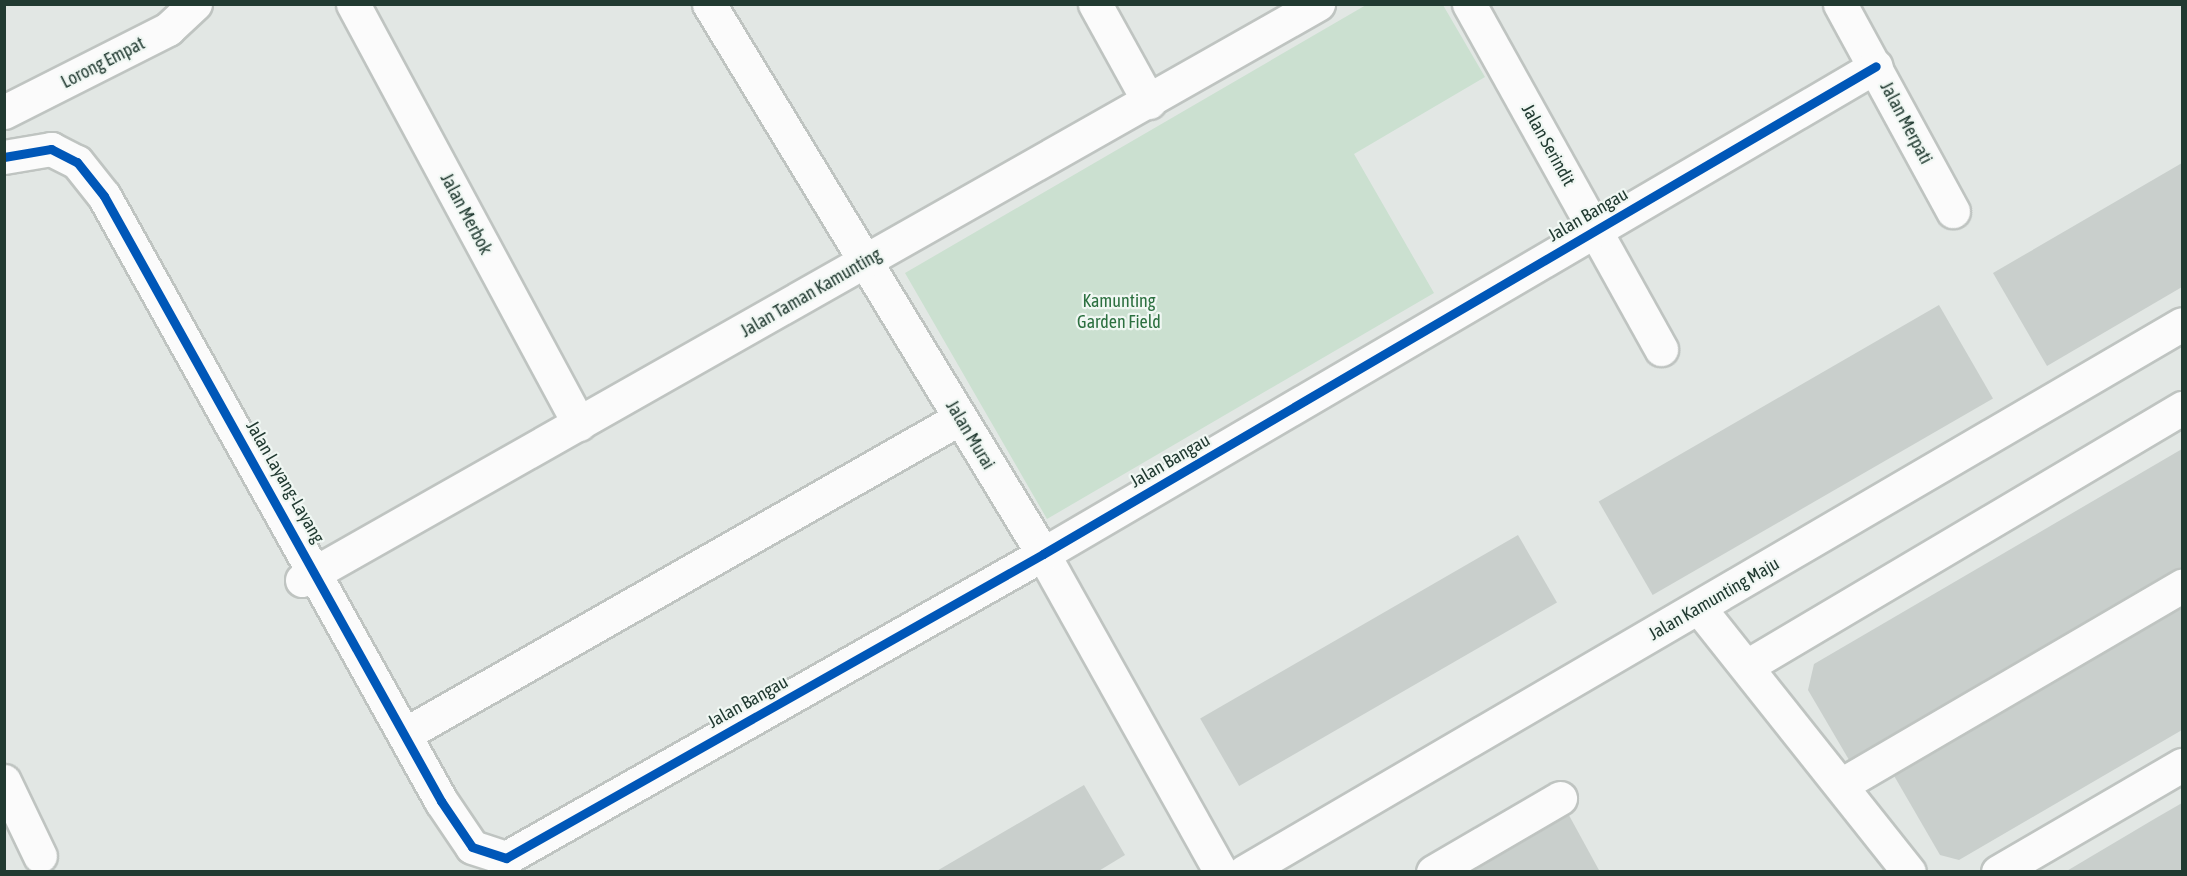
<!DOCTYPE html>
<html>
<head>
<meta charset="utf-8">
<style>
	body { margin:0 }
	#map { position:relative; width:2187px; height:876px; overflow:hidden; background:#e2e7e4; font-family:"Asap Condensed",sans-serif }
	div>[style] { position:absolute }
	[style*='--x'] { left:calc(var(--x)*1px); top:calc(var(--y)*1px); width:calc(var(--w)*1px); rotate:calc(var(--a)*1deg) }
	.green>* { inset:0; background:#cbe0d0 }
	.building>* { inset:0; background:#c9cfcc; transform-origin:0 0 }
	.roads { filter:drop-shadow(2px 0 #bfc4c1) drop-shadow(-2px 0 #bfc4c1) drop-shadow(0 2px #bfc4c1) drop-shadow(0 -2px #bfc4c1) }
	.minor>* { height:33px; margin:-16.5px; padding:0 16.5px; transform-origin:16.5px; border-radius:16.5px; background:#fbfbfb }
	.cycleway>* { height:9px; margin:-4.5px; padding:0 4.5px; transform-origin:4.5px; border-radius:4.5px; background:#0057b8 }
	span { translate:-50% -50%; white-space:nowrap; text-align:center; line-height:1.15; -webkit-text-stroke:4.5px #f0f7f3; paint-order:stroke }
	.street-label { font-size:18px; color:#213a31 }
	.park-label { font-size:18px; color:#2c7040 }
	.frame { position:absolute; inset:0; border:6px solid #213a31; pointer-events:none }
</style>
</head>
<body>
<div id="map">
	<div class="green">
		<i style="clip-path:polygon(1366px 5px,1443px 5px,1485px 77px,1354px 154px,1434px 293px,1047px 519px,905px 273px)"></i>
	</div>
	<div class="building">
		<i style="clip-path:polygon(2182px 163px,2182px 287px,2047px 366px,1993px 273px)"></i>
		<i style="left:1939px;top:305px;width:108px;height:393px;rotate:60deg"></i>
		<i style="clip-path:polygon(2182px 449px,2182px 573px,1852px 765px,1808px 690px,1814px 664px)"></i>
		<i style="left:1518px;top:535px;width:78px;height:367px;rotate:60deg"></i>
		<i style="clip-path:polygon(2182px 606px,2182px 730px,1959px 860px,1940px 855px,1893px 774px)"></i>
		<i style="clip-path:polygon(1084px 785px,1125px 855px,1097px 872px,935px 872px)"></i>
		<i style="clip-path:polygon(2182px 803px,2182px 872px,2065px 872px,2156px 818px)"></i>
		<i style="clip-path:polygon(1565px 808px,1600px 872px,1455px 872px)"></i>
	</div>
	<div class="roads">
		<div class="minor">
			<i style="--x:353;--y:4;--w:477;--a:61.7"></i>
			<i style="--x:709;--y:4;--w:643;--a:58.73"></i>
			<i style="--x:1043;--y:554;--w:364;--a:60.8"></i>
			<i style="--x:1095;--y:4;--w:112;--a:61.1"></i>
			<i style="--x:1469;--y:4;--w:395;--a:60.9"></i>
			<i style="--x:1840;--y:4;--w:236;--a:61.4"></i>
			<i style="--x:4;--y:112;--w:184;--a:-26.8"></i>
			<i style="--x:168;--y:29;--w:37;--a:-43"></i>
			<i style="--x:4;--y:157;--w:48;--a:-9.7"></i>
			<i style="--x:51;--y:149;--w:29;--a:27"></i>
			<i style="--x:77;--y:162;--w:43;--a:51.5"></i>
			<i style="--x:104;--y:196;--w:693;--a:60.88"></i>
			<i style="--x:441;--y:801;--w:55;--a:56"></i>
			<i style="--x:472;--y:847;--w:36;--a:18"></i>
			<i style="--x:506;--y:858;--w:617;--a:-29.51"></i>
			<i style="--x:1043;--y:554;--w:965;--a:-30.36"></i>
			<i style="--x:302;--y:580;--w:1168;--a:-29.55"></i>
			<i style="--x:1699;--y:608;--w:337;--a:51.5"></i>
			<i style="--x:1747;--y:666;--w:506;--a:-30.67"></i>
			<i style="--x:405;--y:734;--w:639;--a:-29.66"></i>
			<i style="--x:4;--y:781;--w:83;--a:64.4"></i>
			<i style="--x:1841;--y:785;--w:395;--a:-30.3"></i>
			<i style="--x:1244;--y:872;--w:1086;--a:-30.29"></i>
			<i style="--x:1433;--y:872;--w:147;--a:-30.2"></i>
			<i style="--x:1998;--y:872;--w:213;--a:-30.2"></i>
		</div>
	</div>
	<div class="cycleway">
		<i style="--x:4;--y:157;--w:48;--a:-9.7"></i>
		<i style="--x:51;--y:149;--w:29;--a:27"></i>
		<i style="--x:77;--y:162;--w:43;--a:51.5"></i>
		<i style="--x:104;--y:196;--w:693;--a:60.88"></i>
		<i style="--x:441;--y:801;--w:55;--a:56"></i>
		<i style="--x:472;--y:847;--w:36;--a:18"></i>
		<i style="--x:506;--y:858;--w:617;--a:-29.51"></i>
		<i style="--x:1043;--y:554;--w:965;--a:-30.36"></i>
	</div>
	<div class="street-label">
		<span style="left:103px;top:63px;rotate:-27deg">Lorong Empat</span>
		<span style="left:1906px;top:123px;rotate:62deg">Jalan Merpati</span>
		<span style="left:1548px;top:145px;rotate:61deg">Jalan Serindit</span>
		<span style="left:466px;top:214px;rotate:62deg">Jalan Merbok</span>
		<span style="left:1588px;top:215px;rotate:-30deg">Jalan Bangau</span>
		<span style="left:811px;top:293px;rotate:-30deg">Jalan Taman Kamunting</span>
		<span style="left:970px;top:435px;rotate:59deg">Jalan Murai</span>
		<span style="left:1170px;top:461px;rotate:-30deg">Jalan Bangau</span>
		<span style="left:285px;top:482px;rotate:60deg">Jalan Layang-Layang</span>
		<span style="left:1714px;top:599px;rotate:-30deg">Jalan Kamunting Maju</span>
		<span style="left:748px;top:702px;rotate:-29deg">Jalan Bangau</span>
	</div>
	<div class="park-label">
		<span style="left:1119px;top:312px">Kamunting<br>Garden Field</span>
	</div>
	<div class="frame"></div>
</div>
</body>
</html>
